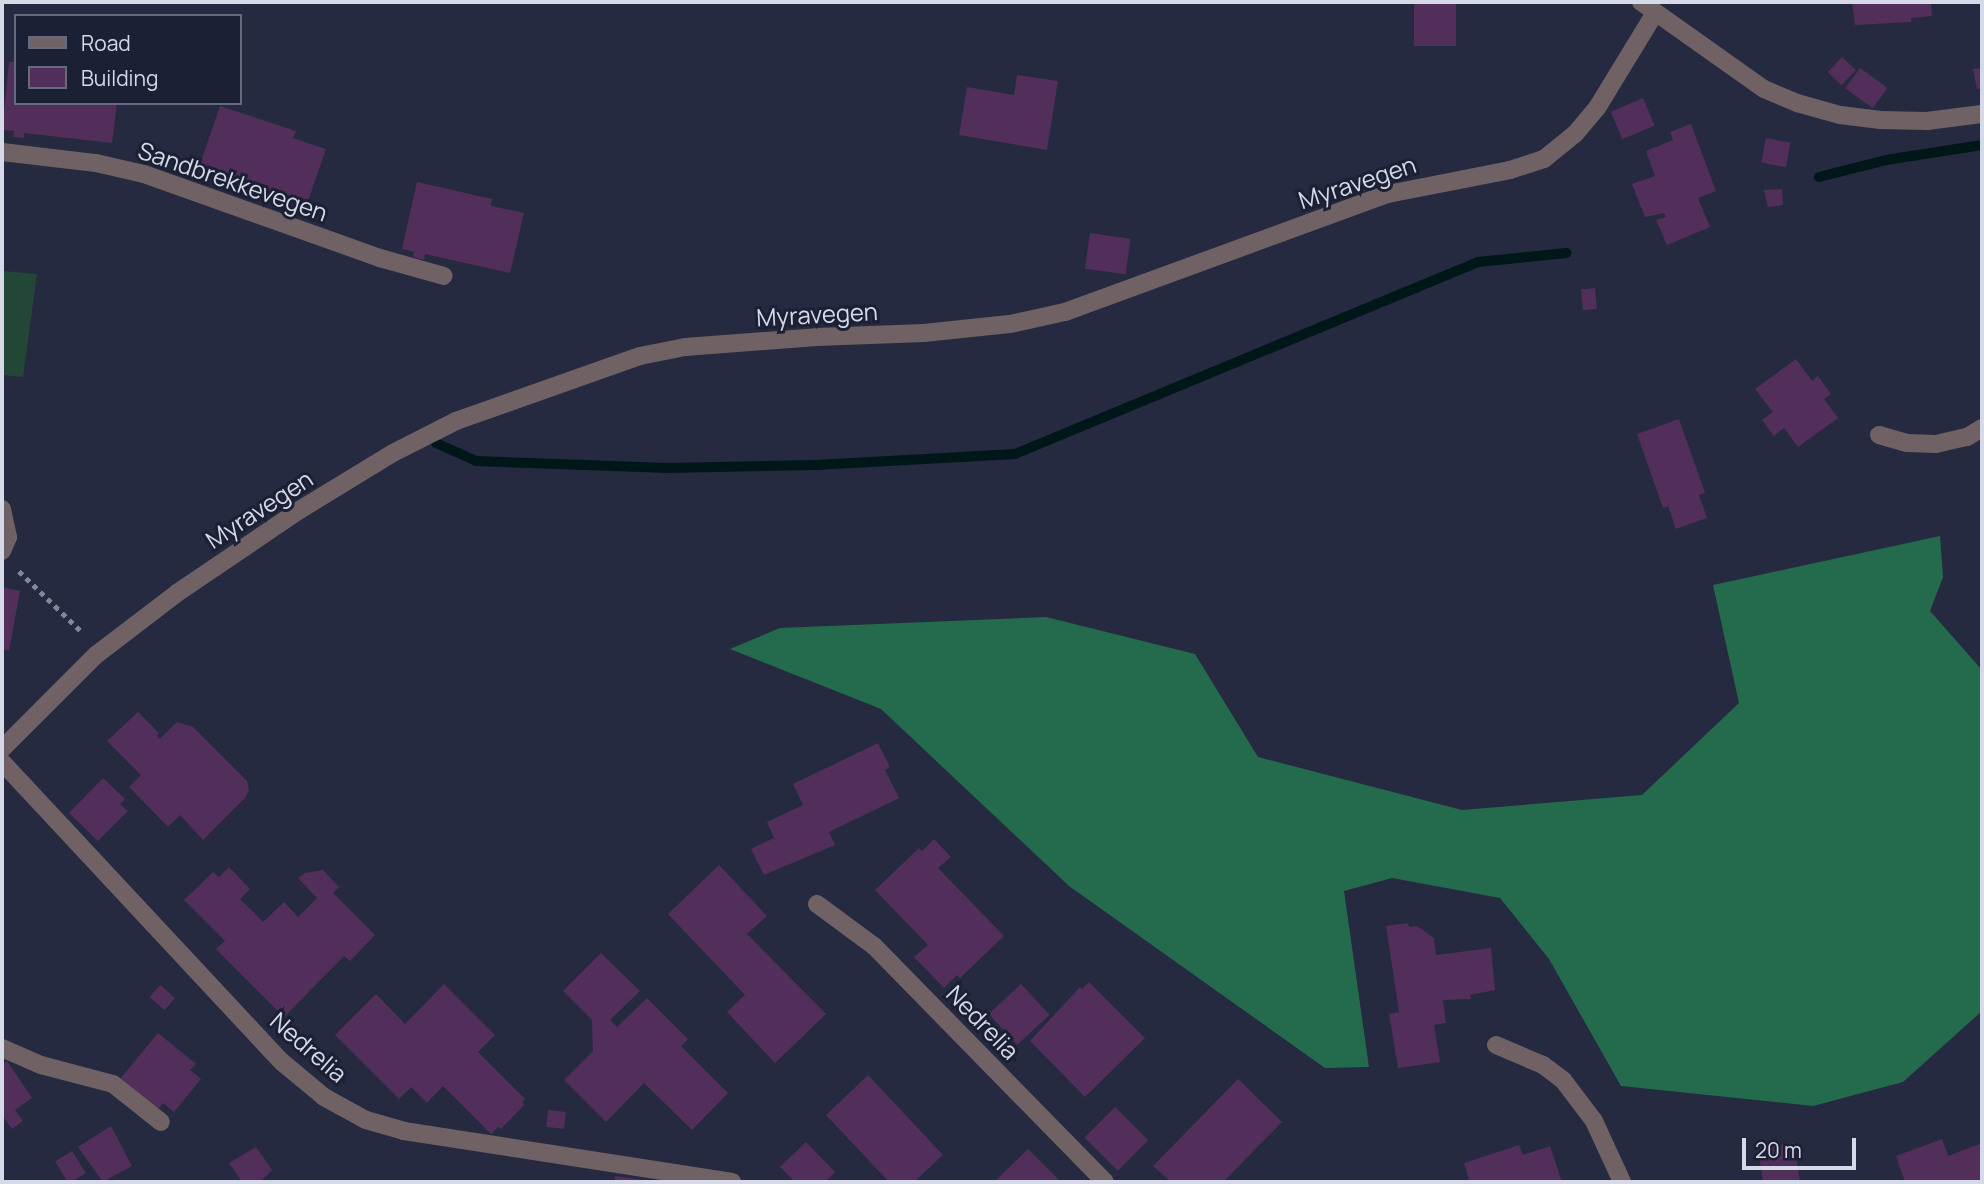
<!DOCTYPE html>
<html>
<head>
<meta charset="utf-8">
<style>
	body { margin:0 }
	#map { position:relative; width:1984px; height:1184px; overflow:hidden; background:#252a40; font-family:Manrope,sans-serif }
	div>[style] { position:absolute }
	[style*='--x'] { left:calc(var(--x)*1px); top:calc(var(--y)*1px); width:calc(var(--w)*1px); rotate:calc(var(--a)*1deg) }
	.green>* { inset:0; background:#234736 }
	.forest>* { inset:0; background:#246a4c }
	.stream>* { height:10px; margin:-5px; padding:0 5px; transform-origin:5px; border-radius:5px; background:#001719 }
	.building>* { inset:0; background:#522e5b; transform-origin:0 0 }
	.path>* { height:4.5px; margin-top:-2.25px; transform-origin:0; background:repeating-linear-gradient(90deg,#838799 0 5px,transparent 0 10px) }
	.lane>* { height:18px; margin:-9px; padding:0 9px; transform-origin:9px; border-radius:9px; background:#706264 }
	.street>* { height:18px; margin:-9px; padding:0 9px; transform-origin:9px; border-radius:9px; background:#706264 }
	span { translate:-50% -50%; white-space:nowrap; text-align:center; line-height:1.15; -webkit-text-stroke:6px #1b2035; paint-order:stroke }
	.street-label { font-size:24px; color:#d6dae8 }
	.frame { position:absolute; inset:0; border:4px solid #d6dae8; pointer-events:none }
	.legend { position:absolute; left:14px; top:14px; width:228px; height:91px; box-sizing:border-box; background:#1b2035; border:2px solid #666a7d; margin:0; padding:9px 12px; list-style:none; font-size:21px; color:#d6dae8 }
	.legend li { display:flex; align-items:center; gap:14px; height:35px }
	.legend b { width:35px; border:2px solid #666a7d }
	.scale { position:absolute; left:1742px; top:1138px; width:114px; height:32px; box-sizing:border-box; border:4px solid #d6dae8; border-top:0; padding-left:9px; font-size:21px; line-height:24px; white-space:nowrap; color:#d6dae8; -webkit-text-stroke:5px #1b2035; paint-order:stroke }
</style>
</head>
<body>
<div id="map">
	<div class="green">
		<i style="clip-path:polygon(2px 271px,37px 274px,23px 377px,2px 375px)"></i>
	</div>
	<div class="forest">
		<i style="clip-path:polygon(1940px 536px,1943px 577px,1930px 611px,1982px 670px,1982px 1011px,1903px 1082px,1813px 1106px,1621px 1086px,1549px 959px,1500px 898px,1392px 878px,1344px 891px,1369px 1067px,1325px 1068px,1069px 886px,881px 709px,730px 649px,780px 628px,1046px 617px,1195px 654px,1258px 757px,1462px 810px,1642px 795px,1739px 703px,1713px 585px)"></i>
	</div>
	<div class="stream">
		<i style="--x:1819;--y:177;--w:69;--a:-14.2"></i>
		<i style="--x:1886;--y:160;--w:97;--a:-8.9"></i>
		<i style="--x:436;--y:443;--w:44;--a:24.2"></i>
		<i style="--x:476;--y:461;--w:193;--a:2.1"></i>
		<i style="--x:669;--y:468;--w:147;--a:-1.2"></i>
		<i style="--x:816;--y:465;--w:199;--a:-3.2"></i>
		<i style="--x:1015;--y:454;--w:501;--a:-22.52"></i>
		<i style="--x:1478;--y:262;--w:89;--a:-5.8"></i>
	</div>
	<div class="building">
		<i style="left:1414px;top:2px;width:42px;height:44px"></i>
		<i style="clip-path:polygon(1852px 2px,1931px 2px,1932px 16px,1911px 18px,1911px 22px,1855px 25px)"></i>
		<i style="left:1842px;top:57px;width:19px;height:21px;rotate:43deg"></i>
		<i style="clip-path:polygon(9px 62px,16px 62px,16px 103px,117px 103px,112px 143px,24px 133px,24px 138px,13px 137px,14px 131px,2px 130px)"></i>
		<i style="left:1860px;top:68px;width:34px;height:25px;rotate:36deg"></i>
		<i style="clip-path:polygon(1982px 68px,1982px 88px,1977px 89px,1973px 69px)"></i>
		<i style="clip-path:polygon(1017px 75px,1058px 81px,1047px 150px,959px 135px,967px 87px,1014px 95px)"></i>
		<i style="left:1643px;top:98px;width:30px;height:35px;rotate:67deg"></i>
		<i style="clip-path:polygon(220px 106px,296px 131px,293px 138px,326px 149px,306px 207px,198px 170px)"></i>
		<i style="clip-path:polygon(1691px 124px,1716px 191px,1698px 198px,1710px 227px,1667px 245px,1656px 220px,1666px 217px,1664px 213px,1645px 217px,1632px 184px,1655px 176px,1646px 151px,1673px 140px,1670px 132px)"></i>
		<i style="left:1766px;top:138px;width:25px;height:25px;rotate:11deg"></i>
		<i style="clip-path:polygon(417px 182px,492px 199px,491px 206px,524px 213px,510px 273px,425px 254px,424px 260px,413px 257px,414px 252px,402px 249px)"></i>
		<i style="clip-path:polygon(1782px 189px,1783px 205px,1768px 207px,1764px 190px)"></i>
		<i style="left:1090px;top:233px;width:41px;height:36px;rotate:8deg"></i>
		<i style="left:1595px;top:288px;width:21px;height:14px;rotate:85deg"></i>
		<i style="clip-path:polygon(1796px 359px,1812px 381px,1818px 376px,1831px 394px,1824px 399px,1838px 418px,1798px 447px,1784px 428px,1774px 436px,1762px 420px,1773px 412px,1755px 389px)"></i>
		<i style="clip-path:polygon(1679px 419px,1705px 493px,1699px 495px,1707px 518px,1676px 529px,1668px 506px,1663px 508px,1637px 434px)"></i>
		<i style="clip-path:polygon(2px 587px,20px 591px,9px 651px,2px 649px)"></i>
		<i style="clip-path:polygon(138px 712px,159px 733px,157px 736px,160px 739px,177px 722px,193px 727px,247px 781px,249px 790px,245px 798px,203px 840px,180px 815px,168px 827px,129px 787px,141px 775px,107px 741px)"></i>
		<i style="clip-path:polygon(878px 743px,890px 767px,885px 770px,899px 798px,829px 832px,835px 845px,764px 875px,751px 849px,774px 838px,767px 822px,803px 805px,793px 784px)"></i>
		<i style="clip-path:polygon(103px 778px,125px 799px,120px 804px,128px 811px,98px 841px,69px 813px)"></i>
		<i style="clip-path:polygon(934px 839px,951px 857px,938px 868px,1004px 936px,960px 978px,957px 975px,944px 988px,914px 957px,928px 945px,875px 890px,919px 848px,922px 851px)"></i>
		<i style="clip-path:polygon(719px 865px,767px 916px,747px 934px,826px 1014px,775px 1063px,727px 1012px,745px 995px,668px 914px)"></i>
		<i style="clip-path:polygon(229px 867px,250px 889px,240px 899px,263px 922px,284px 902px,298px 917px,317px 898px,298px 878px,305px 873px,323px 870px,339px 887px,333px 893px,375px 935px,350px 961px,344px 956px,284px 1017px,216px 949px,225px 941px,184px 900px,213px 872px,219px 877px)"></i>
		<i style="clip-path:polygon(1408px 923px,1409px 927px,1417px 926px,1434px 938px,1436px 955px,1491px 948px,1495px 990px,1470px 995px,1471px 999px,1443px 1000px,1446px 1023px,1434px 1025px,1440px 1062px,1398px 1068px,1389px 1014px,1399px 1012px,1386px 926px)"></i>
		<i style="clip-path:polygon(601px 953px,640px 991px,610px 1020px,617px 1027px,647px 998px,688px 1039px,681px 1046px,728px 1093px,692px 1130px,644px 1083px,606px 1122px,564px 1080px,593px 1051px,592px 1020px,563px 991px)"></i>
		<i style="clip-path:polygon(1089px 982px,1145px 1038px,1085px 1097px,1030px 1041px,1080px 987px,1082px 989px)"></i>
		<i style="clip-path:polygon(444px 984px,495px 1035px,478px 1052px,525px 1099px,522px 1102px,524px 1105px,501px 1129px,498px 1127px,491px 1134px,443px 1086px,427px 1103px,411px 1087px,399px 1099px,335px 1035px,376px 994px,405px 1024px)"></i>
		<i style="left:1021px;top:984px;width:42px;height:44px;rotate:47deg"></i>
		<i style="left:160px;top:985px;width:20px;height:16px;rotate:41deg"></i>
		<i style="clip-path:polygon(158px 1033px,196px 1064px,190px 1070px,201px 1079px,174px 1112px,163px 1103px,158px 1110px,120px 1079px)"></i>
		<i style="clip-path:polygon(7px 1061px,32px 1098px,15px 1110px,23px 1121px,12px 1129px,4px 1118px,2px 1119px,2px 1065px)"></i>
		<i style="clip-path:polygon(868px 1075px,943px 1155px,914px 1182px,889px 1182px,826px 1115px)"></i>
		<i style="clip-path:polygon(1238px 1079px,1282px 1122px,1223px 1182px,1171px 1182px,1153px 1166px)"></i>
		<i style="left:1115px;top:1107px;width:47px;height:43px;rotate:45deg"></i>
		<i style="left:548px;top:1110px;width:18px;height:17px;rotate:6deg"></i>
		<i style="clip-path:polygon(111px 1126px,132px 1166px,103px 1182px,78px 1147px)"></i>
		<i style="clip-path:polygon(1942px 1139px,1948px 1156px,1982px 1143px,1982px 1182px,1905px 1182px,1896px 1156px)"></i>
		<i style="clip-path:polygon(806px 1142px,835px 1172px,825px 1182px,795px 1182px,780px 1167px)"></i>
		<i style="clip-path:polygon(1794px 1143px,1800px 1182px,1763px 1182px,1758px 1148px)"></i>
		<i style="clip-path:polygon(1519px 1145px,1523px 1155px,1550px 1146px,1562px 1182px,1460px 1182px,1469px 1179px,1464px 1163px)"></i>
		<i style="clip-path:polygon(256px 1147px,272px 1170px,260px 1182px,242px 1182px,229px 1163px)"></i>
		<i style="clip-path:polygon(1028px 1149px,1061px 1182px,994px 1182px)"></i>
		<i style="left:72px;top:1151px;width:26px;height:20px;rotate:58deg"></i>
		<i style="clip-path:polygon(615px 1176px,652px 1181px,652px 1182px,614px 1182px)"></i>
	</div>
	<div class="path">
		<i style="--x:19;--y:571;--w:86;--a:44.1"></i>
	</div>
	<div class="lane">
		<i style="--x:2;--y:152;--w:95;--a:6.7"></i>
		<i style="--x:96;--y:163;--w:49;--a:12.9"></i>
		<i style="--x:144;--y:174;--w:251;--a:19.6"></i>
		<i style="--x:380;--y:258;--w:66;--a:15.7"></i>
		<i style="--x:1879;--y:435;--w:29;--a:16"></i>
		<i style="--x:1907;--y:443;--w:29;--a:2"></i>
		<i style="--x:1936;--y:444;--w:32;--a:-13"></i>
		<i style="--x:1967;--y:437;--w:17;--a:-31"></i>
		<i style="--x:2;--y:509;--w:29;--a:78"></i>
		<i style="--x:8;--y:537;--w:15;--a:113"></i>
		<i style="--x:1496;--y:1045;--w:51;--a:23.1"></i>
		<i style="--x:1543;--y:1065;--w:25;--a:37"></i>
		<i style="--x:1563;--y:1080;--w:51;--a:52.9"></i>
		<i style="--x:1594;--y:1121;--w:67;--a:65.3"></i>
		<i style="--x:2;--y:1048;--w:43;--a:23.6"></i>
		<i style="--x:41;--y:1065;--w:74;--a:14.8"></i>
		<i style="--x:113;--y:1084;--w:61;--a:38.4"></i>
	</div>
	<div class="street">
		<i style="--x:1641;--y:2;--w:151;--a:35.3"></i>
		<i style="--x:1764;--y:89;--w:36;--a:23"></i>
		<i style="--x:1797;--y:103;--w:45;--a:15.6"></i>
		<i style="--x:1840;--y:115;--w:39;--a:7"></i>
		<i style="--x:1879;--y:120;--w:48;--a:1.2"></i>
		<i style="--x:1927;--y:121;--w:55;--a:-7.3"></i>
		<i style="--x:2;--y:749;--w:133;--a:-45"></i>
		<i style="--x:96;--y:655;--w:102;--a:-37.4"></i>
		<i style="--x:177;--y:593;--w:146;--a:-34.1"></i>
		<i style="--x:298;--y:511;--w:111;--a:-31.4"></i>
		<i style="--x:393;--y:453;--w:71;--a:-26.9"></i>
		<i style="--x:456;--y:421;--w:195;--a:-19.5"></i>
		<i style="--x:640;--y:356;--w:46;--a:-11.3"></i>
		<i style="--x:685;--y:347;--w:132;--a:-4.3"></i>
		<i style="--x:817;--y:337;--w:107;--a:-2.1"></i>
		<i style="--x:924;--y:333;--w:86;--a:-6"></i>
		<i style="--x:1010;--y:324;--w:56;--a:-12.3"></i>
		<i style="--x:1065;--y:312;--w:344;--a:-20.1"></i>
		<i style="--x:1388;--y:194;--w:124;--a:-11.1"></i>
		<i style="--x:1510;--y:170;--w:36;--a:-18"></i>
		<i style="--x:1544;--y:159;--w:40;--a:-39"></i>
		<i style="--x:1575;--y:134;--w:34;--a:-50"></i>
		<i style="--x:1597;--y:108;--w:111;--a:-58.6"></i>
		<i style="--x:2;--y:762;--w:410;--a:47"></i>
		<i style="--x:282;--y:1062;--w:55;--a:39.8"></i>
		<i style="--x:324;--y:1097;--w:48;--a:28.7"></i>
		<i style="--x:366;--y:1120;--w:40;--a:16"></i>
		<i style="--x:404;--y:1131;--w:332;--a:8.8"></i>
		<i style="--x:817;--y:904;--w:71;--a:36.4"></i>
		<i style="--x:874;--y:946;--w:330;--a:45.6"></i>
	</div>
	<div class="street-label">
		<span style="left:233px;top:181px;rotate:19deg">Sandbrekkevegen</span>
		<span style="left:1357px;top:182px;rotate:-18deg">Myravegen</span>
		<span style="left:817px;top:314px;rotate:-3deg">Myravegen</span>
		<span style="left:259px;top:509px;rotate:-33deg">Myravegen</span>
		<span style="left:983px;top:1022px;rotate:46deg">Nedrelia</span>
		<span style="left:309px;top:1047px;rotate:41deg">Nedrelia</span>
	</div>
	<div class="frame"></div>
	<ul class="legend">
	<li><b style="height:9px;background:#706264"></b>Road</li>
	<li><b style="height:19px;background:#522e5b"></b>Building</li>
	</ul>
	<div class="scale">20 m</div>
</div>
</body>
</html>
